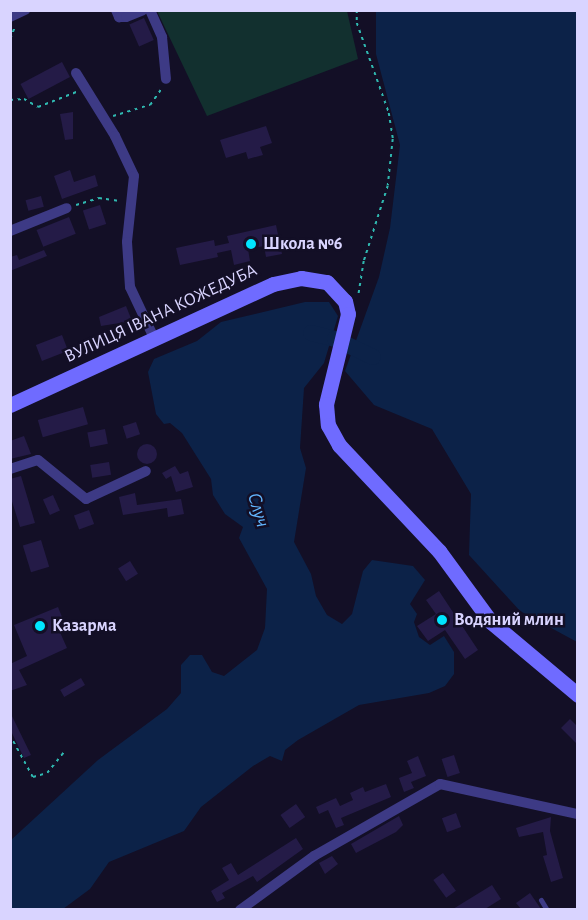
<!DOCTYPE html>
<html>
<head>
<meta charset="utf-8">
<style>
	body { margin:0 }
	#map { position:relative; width:588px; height:920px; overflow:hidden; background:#130f26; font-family:"Alegreya Sans",sans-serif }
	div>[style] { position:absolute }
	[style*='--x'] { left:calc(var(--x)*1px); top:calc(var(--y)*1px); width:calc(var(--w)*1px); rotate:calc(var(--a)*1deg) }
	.green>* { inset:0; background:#12302f }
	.water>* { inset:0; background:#0c2248 }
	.river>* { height:16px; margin:-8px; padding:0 8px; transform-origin:8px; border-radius:8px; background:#0c2248 }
	.building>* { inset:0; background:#241b47; transform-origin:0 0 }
	.round { border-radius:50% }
	.path>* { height:1.5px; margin-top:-0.75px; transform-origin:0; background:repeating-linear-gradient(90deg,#2fb8b0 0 3px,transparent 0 7.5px) }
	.lane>* { height:5px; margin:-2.5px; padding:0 2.5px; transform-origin:2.5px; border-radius:2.5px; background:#3d3a85 }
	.street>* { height:10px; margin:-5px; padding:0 5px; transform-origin:5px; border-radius:5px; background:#3d3a85 }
	.secondary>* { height:15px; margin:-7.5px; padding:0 7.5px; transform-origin:7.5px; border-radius:7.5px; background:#6f6bff }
	.dots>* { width:16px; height:16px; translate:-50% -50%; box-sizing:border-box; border:3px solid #130f26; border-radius:50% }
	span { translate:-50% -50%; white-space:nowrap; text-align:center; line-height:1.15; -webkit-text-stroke:5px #130f26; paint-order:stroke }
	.poi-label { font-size:18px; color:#d9d4ff; font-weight:700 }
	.left { translate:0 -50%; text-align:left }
	.street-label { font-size:18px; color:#d9d4ff }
	.water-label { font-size:20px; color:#62b6ff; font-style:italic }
	.frame { position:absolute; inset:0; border:12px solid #d9d4ff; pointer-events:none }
</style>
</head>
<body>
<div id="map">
	<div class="green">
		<i style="clip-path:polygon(157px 11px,347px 11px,358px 59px,207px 116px)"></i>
	</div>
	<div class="water">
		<i style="clip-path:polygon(376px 11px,577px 11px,577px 642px,520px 611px,469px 555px,471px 494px,432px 429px,374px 405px,345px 371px,379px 277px,390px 228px,400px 145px,376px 54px)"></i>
		<i style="clip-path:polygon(305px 302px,329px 302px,338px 316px,324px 363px,304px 388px,300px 448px,306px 468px,294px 542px,311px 574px,316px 596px,327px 615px,342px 624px,352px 614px,363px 571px,372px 560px,413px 566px,425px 580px,410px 604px,417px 614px,414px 622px,419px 637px,430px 645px,444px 636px,454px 652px,454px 674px,445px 686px,429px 693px,359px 705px,298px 740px,285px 750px,282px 761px,270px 756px,253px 766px,201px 807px,184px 831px,109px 862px,90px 889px,63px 909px,11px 909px,11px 840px,98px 760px,167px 709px,181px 693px,181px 665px,190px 655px,202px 655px,212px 672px,224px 676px,257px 650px,265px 628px,267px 589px,239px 538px,243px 527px,225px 514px,213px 495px,211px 479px,182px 433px,170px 423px,164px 424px,156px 414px,148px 372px,154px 359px,197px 341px,221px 322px)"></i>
	</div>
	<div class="river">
		<i style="--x:311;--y:333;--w:25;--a:14"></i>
		<i style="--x:335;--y:339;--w:42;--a:25.3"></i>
	</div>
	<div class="building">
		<i style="left:144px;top:18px;width:24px;height:16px;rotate:66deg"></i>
		<i style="left:62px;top:62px;width:17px;height:47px;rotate:62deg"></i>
		<i style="clip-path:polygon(73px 112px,73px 139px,65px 140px,60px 114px)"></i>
		<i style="clip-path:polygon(266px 126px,272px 143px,260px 147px,263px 155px,248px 159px,246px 152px,226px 158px,220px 140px)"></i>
		<i style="clip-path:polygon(70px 170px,74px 182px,95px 175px,98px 186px,62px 199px,54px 176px)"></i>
		<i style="left:41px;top:196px;width:11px;height:16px;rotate:75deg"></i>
		<i style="left:100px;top:205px;width:20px;height:18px;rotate:72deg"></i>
		<i style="left:69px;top:217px;width:18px;height:35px;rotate:68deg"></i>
		<i style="clip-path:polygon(276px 225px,282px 254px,266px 257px,264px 246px,248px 249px,250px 261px,234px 265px,231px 250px,217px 253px,218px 257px,180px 265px,176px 248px,214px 240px,215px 246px,229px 243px,227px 236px)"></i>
		<i style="clip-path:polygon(44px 250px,47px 256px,10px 271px,10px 257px,17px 255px,19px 260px)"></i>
		<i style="clip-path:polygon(126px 306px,132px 321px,101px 326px,99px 317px)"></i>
		<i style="left:62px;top:335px;width:17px;height:28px;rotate:69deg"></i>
		<i style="left:83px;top:407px;width:18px;height:47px;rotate:74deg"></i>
		<i style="left:136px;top:422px;width:13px;height:14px;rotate:72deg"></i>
		<i style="left:105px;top:429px;width:15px;height:18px;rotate:79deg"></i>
		<i style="clip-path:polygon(24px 436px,31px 454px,10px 459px,10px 441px)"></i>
		<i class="round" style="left:137px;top:444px;width:20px;height:20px"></i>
		<i style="left:109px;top:462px;width:13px;height:19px;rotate:81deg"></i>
		<i style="clip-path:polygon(175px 466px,180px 474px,188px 471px,193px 487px,176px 492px,171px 476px,166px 479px,162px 473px)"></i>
		<i style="clip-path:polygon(21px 476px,35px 523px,20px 527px,10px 495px,10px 479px)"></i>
		<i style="clip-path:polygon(135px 493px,137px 505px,181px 499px,184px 514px,168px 517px,167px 508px,123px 515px,119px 497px)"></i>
		<i style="left:53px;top:495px;width:17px;height:11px;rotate:66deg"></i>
		<i style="left:89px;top:510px;width:15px;height:16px;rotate:70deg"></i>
		<i style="left:41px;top:540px;width:28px;height:19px;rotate:73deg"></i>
		<i style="left:130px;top:561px;width:15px;height:14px;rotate:58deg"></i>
		<i style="clip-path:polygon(439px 591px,478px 650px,465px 659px,445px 630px,428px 641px,417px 626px,436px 614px,426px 600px)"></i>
		<i style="clip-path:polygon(58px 607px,66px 627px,59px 630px,67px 648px,19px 670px,27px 685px,10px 691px,10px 664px,27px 656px,14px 625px)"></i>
		<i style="left:81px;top:678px;width:8px;height:24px;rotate:60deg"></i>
		<i style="clip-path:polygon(10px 712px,31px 755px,24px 758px,10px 729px)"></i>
		<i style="clip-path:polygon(570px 719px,578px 727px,578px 745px,561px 728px)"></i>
		<i style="left:454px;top:755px;width:19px;height:13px;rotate:72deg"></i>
		<i style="clip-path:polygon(418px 756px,426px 776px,411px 782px,414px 788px,404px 792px,399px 778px,412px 773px,407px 761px)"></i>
		<i style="clip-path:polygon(386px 784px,391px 797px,341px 818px,344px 825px,336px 828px,328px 810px,319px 814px,316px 807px,336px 798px,340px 806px,353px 800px,350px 793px,363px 787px,365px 792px)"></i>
		<i style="left:296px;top:804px;width:16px;height:19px;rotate:55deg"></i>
		<i style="left:456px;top:813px;width:15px;height:15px;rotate:70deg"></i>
		<i style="clip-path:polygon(399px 816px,403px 825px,396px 832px,356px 853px,351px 844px)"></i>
		<i style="clip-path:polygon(551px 817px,550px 831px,563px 878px,551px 882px,543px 856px,547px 855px,543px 832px,519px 837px,516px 828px)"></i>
		<i style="clip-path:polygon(296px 838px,303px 849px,257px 882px,253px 876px,222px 893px,225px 898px,217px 902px,211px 891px,229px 880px,222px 868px,231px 863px,238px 875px)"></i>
		<i style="clip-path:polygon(332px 856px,338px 864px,325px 874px,319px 863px)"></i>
		<i style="left:443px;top:873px;width:22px;height:12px;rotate:54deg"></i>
		<i style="clip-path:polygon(492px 885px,501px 899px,485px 909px,453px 909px)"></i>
		<i style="clip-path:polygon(530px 893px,541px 909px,521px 909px,516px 903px)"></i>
	</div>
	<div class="path">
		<i style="--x:357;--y:10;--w:13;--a:90"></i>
		<i style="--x:357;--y:23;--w:96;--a:70.4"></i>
		<i style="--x:389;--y:113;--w:26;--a:81"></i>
		<i style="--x:393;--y:139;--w:47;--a:96.1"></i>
		<i style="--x:388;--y:186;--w:79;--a:107.7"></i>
		<i style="--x:364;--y:261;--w:37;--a:99"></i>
		<i style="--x:10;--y:39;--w:14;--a:-69"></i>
		<i style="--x:10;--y:100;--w:14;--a:-4"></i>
		<i style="--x:24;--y:99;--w:16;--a:30"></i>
		<i style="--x:38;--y:107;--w:41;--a:-21.5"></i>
		<i style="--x:113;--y:116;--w:39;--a:-17"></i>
		<i style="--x:150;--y:105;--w:19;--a:-55"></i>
		<i style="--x:76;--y:205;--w:24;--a:-17"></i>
		<i style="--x:99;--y:198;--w:21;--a:8"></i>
		<i style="--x:10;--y:735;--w:48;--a:61.3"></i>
		<i style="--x:33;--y:777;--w:15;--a:-16"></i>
		<i style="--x:47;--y:773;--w:26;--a:-51"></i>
	</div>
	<div class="lane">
		<i style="--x:541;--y:900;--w:12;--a:59"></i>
	</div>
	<div class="street">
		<i style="--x:116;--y:10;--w:8;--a:67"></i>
		<i style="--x:119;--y:17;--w:7;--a:0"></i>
		<i style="--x:126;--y:17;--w:18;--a:-22"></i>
		<i style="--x:150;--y:10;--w:30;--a:66"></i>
		<i style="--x:162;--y:37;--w:42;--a:84.6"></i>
		<i style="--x:10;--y:17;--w:17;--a:-25"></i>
		<i style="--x:76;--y:73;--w:74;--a:58.2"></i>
		<i style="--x:115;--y:136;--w:44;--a:64.6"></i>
		<i style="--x:134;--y:176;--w:66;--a:96.1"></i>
		<i style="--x:127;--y:242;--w:45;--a:86.2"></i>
		<i style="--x:130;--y:287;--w:56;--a:64.8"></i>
		<i style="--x:10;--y:231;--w:61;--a:-22"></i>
		<i style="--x:10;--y:469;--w:29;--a:-18"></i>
		<i style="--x:38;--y:460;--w:62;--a:39.1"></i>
		<i style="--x:86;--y:499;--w:66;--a:-25"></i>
		<i style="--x:240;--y:910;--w:92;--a:-36.1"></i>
		<i style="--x:314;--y:856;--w:145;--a:-29.7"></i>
		<i style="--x:440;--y:784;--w:141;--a:12.3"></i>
	</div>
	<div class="secondary">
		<i style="--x:10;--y:405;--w:289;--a:-24.7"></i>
		<i style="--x:273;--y:284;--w:29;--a:-12"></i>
		<i style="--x:301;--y:278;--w:26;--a:9"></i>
		<i style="--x:327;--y:282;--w:26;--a:47"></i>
		<i style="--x:345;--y:301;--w:13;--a:77"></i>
		<i style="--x:348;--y:314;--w:93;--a:103.7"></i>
		<i style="--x:326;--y:404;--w:21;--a:85"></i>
		<i style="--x:328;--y:425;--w:23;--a:61"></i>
		<i style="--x:339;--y:445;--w:146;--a:46.7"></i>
		<i style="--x:439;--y:551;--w:88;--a:53.8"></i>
		<i style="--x:491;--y:622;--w:114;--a:40"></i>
	</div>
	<div class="dots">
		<i style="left:251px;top:244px;background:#00e5ff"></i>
		<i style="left:442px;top:620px;background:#00e5ff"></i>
		<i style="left:40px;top:626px;background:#00e5ff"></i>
	</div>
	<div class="poi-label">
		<span class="left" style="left:263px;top:244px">Школа №6</span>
		<span class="left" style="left:454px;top:620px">Водяний млин</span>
		<span class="left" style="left:52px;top:626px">Казарма</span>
	</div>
	<div class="street-label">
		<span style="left:161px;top:314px;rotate:-25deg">ВУЛИЦЯ ІВАНА КОЖЕДУБА</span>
	</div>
	<div class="water-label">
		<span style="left:258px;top:510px;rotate:73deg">Случ</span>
	</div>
	<div class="frame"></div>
</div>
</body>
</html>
